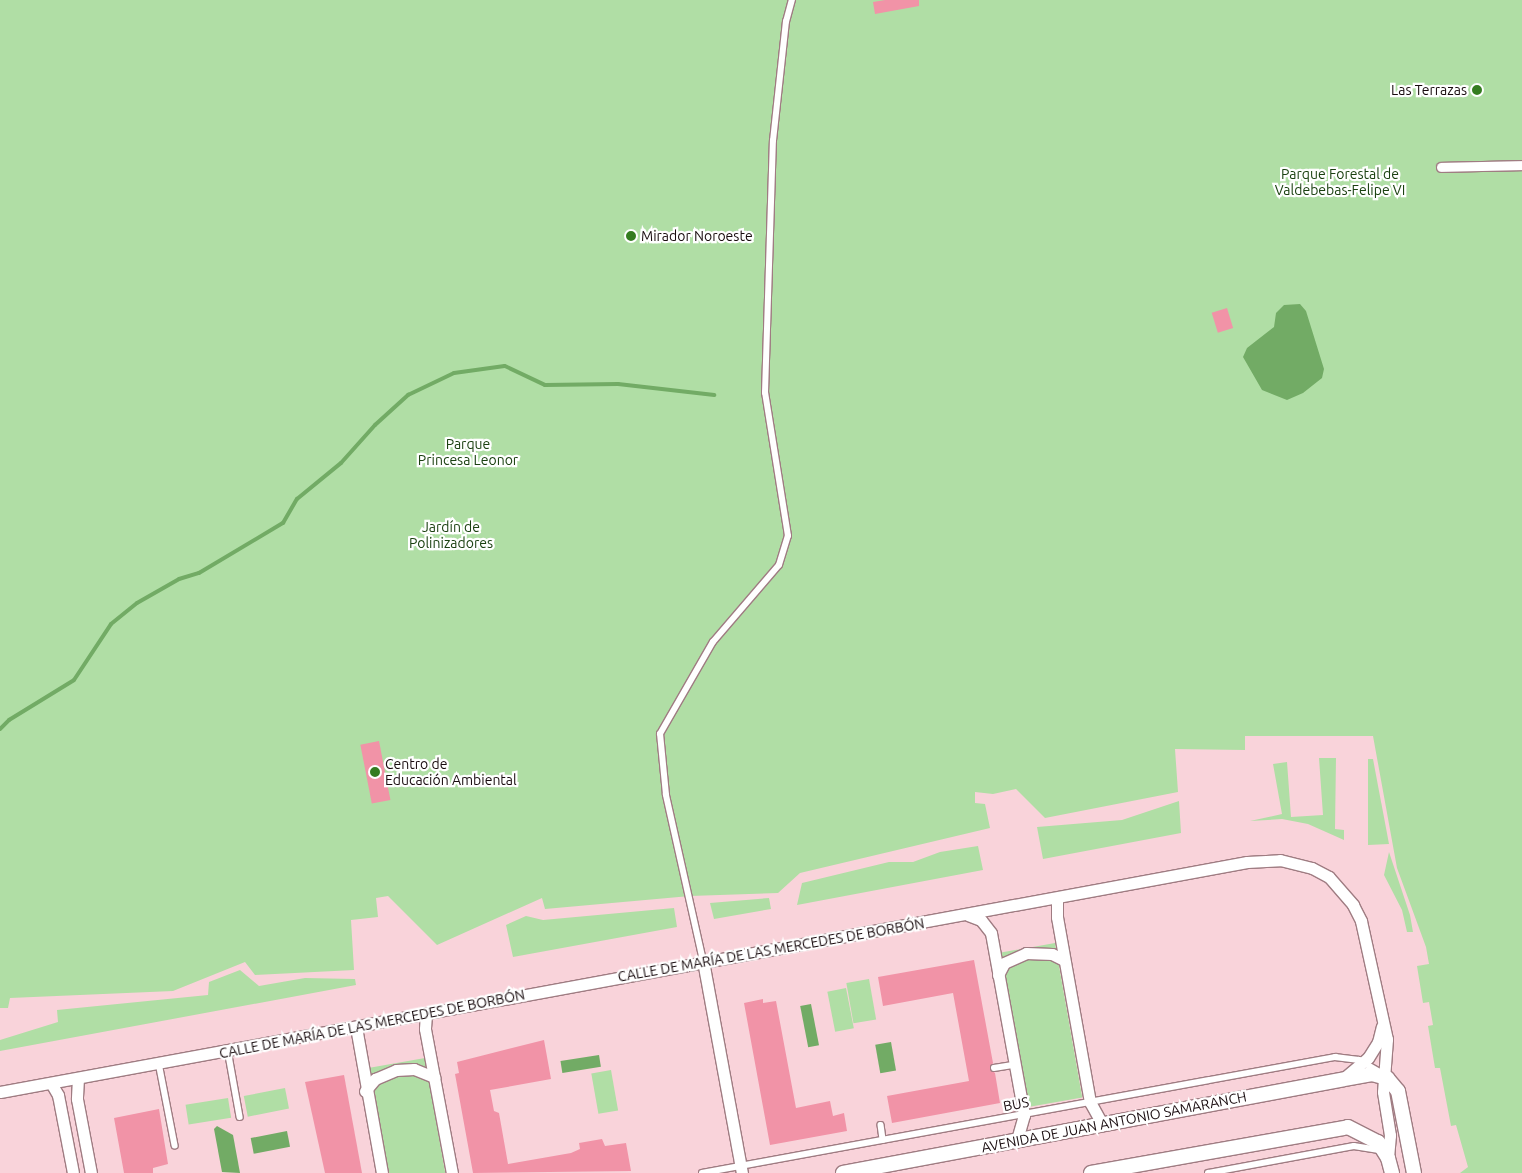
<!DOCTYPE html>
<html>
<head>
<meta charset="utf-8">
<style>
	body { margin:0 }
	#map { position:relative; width:1522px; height:1173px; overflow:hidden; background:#f9d3da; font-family:Ubuntu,sans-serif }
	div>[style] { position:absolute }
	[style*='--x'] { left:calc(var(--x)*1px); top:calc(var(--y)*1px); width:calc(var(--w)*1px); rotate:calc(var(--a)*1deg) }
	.green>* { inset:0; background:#b0dea5; transform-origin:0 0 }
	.water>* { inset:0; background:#72ab65; transform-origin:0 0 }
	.stream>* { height:4px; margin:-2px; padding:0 2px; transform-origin:2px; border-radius:2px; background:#72ab65 }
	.building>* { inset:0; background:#f193a7; transform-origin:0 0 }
	.roads { filter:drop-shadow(1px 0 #9f7c82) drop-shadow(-1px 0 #9f7c82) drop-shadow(0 1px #9f7c82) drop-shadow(0 -1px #9f7c82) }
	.service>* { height:5.5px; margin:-2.75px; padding:0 2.75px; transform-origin:2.75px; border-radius:2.75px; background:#fff }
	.pedestrian>* { height:9px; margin:-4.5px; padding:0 4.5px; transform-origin:4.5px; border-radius:4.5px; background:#fff }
	.minor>* { height:11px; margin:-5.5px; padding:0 5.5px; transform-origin:5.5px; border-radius:5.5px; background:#fff }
	.tertiary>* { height:14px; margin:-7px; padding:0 7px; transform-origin:7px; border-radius:7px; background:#fff }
	.dots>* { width:14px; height:14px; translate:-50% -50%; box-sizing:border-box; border:2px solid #fff; border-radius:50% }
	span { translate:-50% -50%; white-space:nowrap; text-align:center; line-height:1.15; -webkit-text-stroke:4.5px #fff; paint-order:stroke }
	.poi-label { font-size:14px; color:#180b0e }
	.right { translate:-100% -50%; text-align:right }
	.left { translate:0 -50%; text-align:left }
	.park-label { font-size:14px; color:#1b4111 }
	.street-label { font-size:14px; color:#180b0e }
</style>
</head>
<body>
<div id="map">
	<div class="green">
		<i style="clip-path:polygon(0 0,1522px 0,1522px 1173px,1460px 1173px,1468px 1167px,1456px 1125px,1451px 1126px,1440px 1068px,1435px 1068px,1428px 1026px,1433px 1025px,1429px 1002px,1423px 1003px,1417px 966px,1429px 964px,1426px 947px,1397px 868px,1373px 736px,1245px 736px,1245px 750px,1175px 749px,1178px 792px,1045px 818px,1016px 789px,993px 794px,975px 792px,975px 803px,985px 804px,990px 828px,800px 873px,778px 893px,690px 896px,545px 909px,542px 898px,437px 945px,388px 896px,376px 898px,378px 917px,351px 920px,354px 970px,255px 975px,245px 962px,173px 991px,10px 998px,8px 1008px,0 1008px)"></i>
		<i style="clip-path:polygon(1319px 758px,1336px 758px,1335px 829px,1344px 830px,1344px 840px,1308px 824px,1282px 819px,1250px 821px,1282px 814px,1273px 764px,1287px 762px,1291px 817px,1323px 815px)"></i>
		<i style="clip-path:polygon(1368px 759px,1373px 759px,1389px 844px,1368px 845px)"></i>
		<i style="clip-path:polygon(1179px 801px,1181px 833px,1043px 859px,1037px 827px,1122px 820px)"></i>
		<i style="clip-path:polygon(978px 846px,983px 870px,797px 905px,802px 883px,889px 862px,913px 862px,940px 852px)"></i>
		<i style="clip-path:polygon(1389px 852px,1410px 915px,1413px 932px,1407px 932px,1402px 910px,1384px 875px)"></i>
		<i style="clip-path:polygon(769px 898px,771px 909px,714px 919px,710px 903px)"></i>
		<i style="clip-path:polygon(674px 908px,677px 927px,513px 957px,506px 925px,526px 916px,543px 920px)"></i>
		<i style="left:1055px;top:943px;width:157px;height:59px;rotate:80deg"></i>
		<i style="clip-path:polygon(240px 970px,259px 986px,305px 978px,355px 979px,356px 985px,0 1051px,0 1040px,58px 1022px,57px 1010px,208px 995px,209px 982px)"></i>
		<i style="left:869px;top:979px;width:41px;height:23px;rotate:80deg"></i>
		<i style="left:846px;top:988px;width:41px;height:19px;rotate:79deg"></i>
		<i style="left:425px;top:1058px;width:117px;height:59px;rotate:80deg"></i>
		<i style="left:611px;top:1070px;width:41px;height:20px;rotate:80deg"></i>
		<i style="left:285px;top:1088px;width:21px;height:42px;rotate:79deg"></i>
		<i style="left:228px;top:1098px;width:20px;height:43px;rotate:81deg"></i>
	</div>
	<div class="water">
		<i style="clip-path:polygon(1300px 304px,1306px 311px,1324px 369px,1322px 378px,1303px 393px,1287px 400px,1262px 390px,1243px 357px,1247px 348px,1274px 327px,1276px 313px,1284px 305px)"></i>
		<i style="left:811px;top:1004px;width:42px;height:11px;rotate:79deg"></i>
		<i style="left:891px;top:1042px;width:29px;height:16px;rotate:80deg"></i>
		<i style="left:599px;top:1055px;width:12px;height:39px;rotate:81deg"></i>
		<i style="clip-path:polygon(217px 1126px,233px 1135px,240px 1173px,222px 1172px,214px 1129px)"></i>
		<i style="left:287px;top:1131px;width:16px;height:37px;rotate:79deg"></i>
	</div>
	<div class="stream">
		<i style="--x:0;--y:729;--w:13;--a:-45"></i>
		<i style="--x:9;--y:720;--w:76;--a:-31.6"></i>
		<i style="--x:74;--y:680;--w:67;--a:-56.5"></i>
		<i style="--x:111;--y:624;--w:33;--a:-39"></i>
		<i style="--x:137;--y:603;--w:48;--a:-29.7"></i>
		<i style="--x:179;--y:579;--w:21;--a:-17"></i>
		<i style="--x:199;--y:573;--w:98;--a:-30.8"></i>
		<i style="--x:283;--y:523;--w:28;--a:-60"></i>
		<i style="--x:297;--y:499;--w:57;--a:-39.3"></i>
		<i style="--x:341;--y:463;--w:51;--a:-48.2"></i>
		<i style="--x:375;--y:425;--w:45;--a:-42.3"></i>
		<i style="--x:408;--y:395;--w:51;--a:-25.6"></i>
		<i style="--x:454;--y:373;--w:51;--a:-7.8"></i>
		<i style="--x:505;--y:366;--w:44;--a:25.4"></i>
		<i style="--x:545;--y:385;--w:73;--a:-0.8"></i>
		<i style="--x:618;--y:384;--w:97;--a:6.5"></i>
	</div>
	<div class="building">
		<i style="clip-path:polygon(885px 0,919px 0,919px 6px,875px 14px,873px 2px)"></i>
		<i style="left:1227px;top:308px;width:21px;height:16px;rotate:73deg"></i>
		<i style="left:379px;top:741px;width:60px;height:19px;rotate:79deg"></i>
		<i style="clip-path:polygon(974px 960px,993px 1063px,990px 1069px,995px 1073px,1000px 1103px,892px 1123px,887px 1096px,969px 1081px,953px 993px,883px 1006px,878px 977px)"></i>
		<i style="clip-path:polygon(763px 999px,763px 1003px,776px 1001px,796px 1108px,830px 1101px,833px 1116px,844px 1113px,847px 1131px,770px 1145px,744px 1003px)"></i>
		<i style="clip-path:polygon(544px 1040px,551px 1079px,490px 1090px,494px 1111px,499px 1113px,508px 1164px,571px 1153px,580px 1149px,579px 1143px,602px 1139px,605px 1146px,626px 1143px,631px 1171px,473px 1173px,455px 1074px,459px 1073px,457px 1062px)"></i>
		<i style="clip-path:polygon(344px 1075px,362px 1173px,325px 1173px,305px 1082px)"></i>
		<i style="clip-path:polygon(159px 1109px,168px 1164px,153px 1168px,153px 1173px,124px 1173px,114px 1118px)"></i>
	</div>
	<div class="roads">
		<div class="service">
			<i style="--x:703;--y:961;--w:170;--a:-102.6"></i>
			<i style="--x:666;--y:795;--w:61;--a:-95.6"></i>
			<i style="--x:660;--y:734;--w:106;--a:-60.1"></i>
			<i style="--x:713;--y:642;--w:101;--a:-49.4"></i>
			<i style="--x:779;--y:565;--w:30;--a:-73"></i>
			<i style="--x:788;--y:536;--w:145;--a:-99.1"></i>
			<i style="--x:765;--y:393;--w:252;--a:-88.2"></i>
			<i style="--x:773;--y:141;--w:120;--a:-83.8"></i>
			<i style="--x:786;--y:22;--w:23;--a:-75"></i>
			<i style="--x:228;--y:1050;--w:68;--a:79.8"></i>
			<i style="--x:159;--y:1063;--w:84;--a:79"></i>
			<i style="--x:994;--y:1068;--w:20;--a:-9"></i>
			<i style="--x:881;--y:1125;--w:15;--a:82"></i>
			<i style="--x:702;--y:1173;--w:644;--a:-10.38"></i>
			<i style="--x:1335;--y:1057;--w:24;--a:7"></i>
			<i style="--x:1359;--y:1060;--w:24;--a:30"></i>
			<i style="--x:1208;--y:1173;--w:148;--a:-10.5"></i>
			<i style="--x:1354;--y:1146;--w:25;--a:9"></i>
		</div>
		<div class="pedestrian">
			<i style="--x:1441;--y:167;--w:81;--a:-1.4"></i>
		</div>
		<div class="minor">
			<i style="--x:1057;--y:899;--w:18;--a:90"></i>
			<i style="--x:1057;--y:917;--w:188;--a:79.9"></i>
			<i style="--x:1090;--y:1102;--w:25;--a:61"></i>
			<i style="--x:968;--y:915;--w:14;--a:21"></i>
			<i style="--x:981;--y:920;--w:16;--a:52"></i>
			<i style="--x:991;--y:933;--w:185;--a:79.7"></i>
			<i style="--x:1024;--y:1115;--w:26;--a:106"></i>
			<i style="--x:703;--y:961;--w:216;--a:79.6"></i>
			<i style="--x:998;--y:975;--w:13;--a:-63"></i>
			<i style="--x:1004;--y:963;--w:24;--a:-24"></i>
			<i style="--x:1026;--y:953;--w:26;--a:2"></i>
			<i style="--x:1052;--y:954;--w:13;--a:27"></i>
			<i style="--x:426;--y:1014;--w:15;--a:94"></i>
			<i style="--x:425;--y:1029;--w:147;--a:79.4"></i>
			<i style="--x:356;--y:1027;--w:148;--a:79.9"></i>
			<i style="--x:78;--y:1078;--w:21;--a:93"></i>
			<i style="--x:77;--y:1099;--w:75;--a:79.3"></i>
			<i style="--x:1344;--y:1078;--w:31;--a:-40"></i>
			<i style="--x:1368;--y:1058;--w:19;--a:-58"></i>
			<i style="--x:1378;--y:1042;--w:16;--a:-76"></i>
			<i style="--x:51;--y:1083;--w:14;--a:60"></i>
			<i style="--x:58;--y:1095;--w:79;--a:79.1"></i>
			<i style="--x:365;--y:1091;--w:16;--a:-50"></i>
			<i style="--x:375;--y:1079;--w:23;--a:-23"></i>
			<i style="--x:396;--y:1070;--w:18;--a:-3"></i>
			<i style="--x:414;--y:1069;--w:22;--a:22"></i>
			<i style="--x:0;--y:1092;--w:1268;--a:-10.45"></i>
			<i style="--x:1247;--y:862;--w:33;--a:-3"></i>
			<i style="--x:1280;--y:860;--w:33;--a:14"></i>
			<i style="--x:1312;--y:868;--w:19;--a:28"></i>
			<i style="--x:1329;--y:877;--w:37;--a:49"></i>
			<i style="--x:1353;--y:905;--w:18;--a:63"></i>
			<i style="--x:1361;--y:921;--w:121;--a:77.6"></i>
			<i style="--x:1387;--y:1039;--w:53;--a:94.3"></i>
			<i style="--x:1383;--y:1092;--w:44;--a:80.8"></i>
			<i style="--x:1390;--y:1135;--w:23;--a:95"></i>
		</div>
		<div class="tertiary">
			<i style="--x:843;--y:1173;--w:538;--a:-10.6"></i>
			<i style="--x:1372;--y:1074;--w:16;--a:15"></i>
			<i style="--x:1387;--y:1078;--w:17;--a:50"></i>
			<i style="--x:1398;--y:1091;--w:84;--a:79"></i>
			<i style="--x:1091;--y:1173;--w:261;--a:-10.1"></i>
			<i style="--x:1348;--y:1127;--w:34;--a:27"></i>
			<i style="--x:1378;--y:1142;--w:19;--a:58"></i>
			<i style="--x:1388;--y:1158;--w:16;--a:75"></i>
		</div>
	</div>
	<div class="dots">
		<i style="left:1477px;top:90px;background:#347c20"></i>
		<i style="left:631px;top:236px;background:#347c20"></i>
		<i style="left:375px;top:772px;background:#347c20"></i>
	</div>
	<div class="poi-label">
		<span class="right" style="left:1467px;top:90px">Las Terrazas</span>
		<span class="left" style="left:641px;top:236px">Mirador Noroeste</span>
		<span class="left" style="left:385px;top:772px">Centro de<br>Educación Ambiental</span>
	</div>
	<div class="park-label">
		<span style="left:1340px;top:182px">Parque Forestal de<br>Valdebebas-Felipe VI</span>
		<span style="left:468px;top:452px">Parque<br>Princesa Leonor</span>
		<span style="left:451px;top:535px">Jardín de<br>Polinizadores</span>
	</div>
	<div class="street-label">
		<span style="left:771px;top:950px;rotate:-10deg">CALLE DE MARÍA DE LAS MERCEDES DE BORBÓN</span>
		<span style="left:372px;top:1024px;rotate:-11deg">CALLE DE MARÍA DE LAS MERCEDES DE BORBÓN</span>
		<span style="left:1016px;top:1104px;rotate:-11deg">BUS</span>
		<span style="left:1114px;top:1122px;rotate:-11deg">AVENIDA DE JUAN ANTONIO SAMARANCH</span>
	</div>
</div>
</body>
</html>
